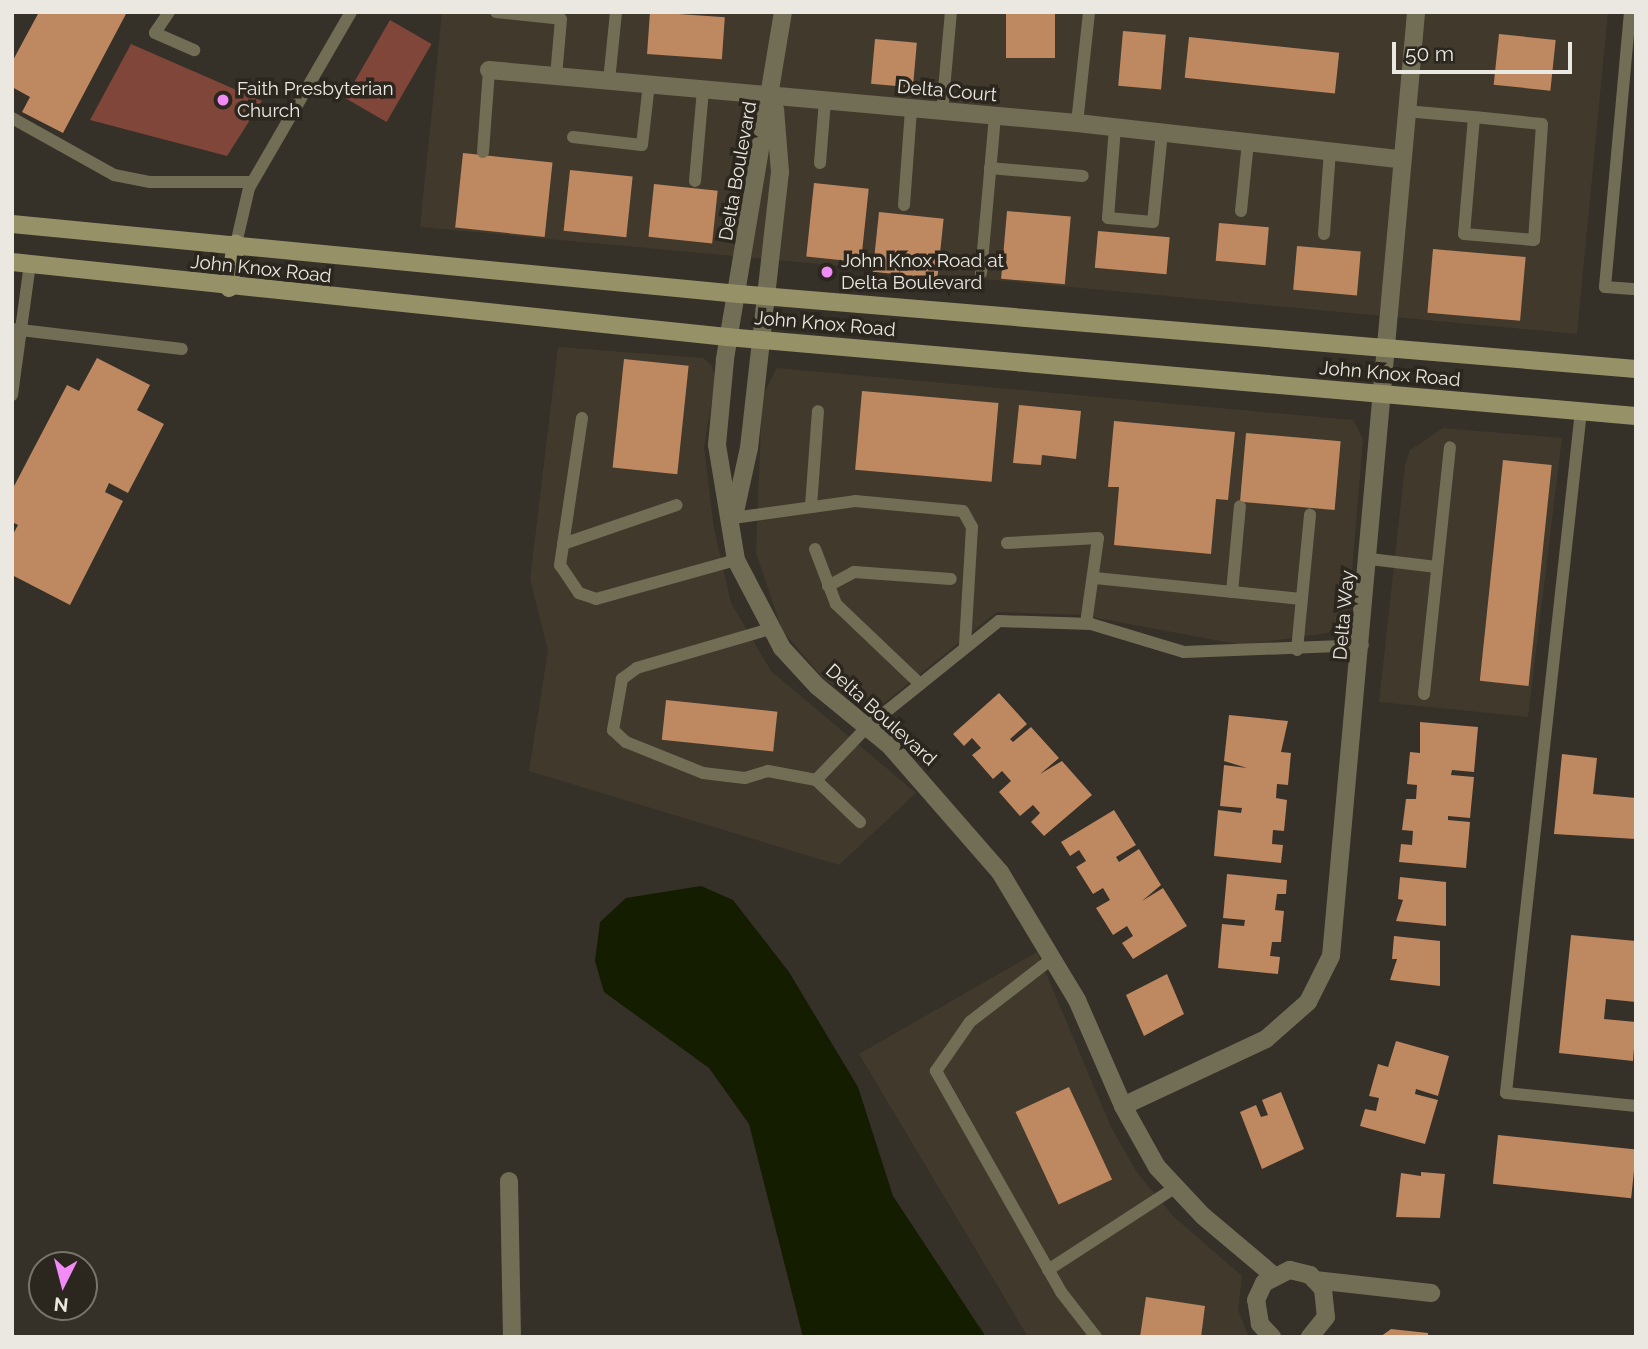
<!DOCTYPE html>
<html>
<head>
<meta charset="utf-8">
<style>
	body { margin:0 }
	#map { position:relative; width:1648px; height:1349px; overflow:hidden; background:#353028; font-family:Raleway,sans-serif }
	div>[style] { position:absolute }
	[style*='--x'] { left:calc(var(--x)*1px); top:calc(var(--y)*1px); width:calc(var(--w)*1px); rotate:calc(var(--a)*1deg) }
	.built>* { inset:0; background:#41392c }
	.green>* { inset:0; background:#7f4639; transform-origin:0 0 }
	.water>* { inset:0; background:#151d01 }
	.building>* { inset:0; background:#be8861; transform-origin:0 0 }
	.path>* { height:4.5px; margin-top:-2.25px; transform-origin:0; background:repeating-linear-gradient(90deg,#76726b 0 5px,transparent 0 10px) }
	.lane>* { height:12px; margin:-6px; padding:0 6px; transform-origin:6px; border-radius:6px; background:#726e55 }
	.street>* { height:18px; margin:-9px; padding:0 9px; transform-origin:9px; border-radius:9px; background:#726e55 }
	.secondary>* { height:18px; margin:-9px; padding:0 9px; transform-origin:9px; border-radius:9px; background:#969167 }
	.dots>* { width:19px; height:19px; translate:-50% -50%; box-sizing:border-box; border:4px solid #2b261e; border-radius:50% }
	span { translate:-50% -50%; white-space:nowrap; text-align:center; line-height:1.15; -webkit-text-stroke:7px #2b261e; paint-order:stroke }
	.poi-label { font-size:19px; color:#ebe8e2 }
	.left { translate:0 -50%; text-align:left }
	.street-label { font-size:19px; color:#ebe8e2 }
	.frame { position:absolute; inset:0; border:14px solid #ebe8e2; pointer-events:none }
	.north { position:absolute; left:28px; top:1251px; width:70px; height:70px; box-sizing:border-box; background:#2b261e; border:2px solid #78746c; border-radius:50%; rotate:186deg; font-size:19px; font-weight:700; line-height:28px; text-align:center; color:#ebe8e2 }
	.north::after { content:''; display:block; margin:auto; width:24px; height:32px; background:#f18bf5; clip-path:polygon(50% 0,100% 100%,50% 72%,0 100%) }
	.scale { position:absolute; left:1392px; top:42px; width:180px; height:32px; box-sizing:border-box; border:4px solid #ebe8e2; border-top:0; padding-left:9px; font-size:21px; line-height:24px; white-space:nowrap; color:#ebe8e2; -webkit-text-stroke:5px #2b261e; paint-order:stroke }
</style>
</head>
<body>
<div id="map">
	<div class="built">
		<i style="clip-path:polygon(442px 12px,1608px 12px,1577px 334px,420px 227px)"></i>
		<i style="clip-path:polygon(558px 347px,703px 358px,711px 365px,716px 376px,704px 447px,714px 528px,731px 603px,771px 671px,916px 793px,839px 865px,529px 771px,548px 650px,530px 579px)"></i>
		<i style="clip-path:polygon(777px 368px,1353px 420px,1363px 439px,1349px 608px,1328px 633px,1242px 645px,1081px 615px,997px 612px,884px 703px,862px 707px,821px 676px,782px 630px,756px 553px,762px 397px)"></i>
		<i style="clip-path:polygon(1443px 428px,1562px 438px,1528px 717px,1379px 702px,1405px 465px,1410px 450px)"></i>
		<i style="clip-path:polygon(1037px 952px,1111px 1127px,1136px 1171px,1173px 1216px,1242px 1276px,1238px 1310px,1249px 1337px,1028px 1337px,859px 1054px)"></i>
	</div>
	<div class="green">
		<i style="left:390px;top:20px;width:48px;height:90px;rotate:30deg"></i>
		<i style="clip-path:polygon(131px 44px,262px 101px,227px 156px,90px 120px)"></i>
	</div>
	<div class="water">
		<i style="clip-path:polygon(701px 886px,733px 900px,789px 972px,858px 1087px,893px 1196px,986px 1337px,803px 1337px,749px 1124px,709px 1068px,604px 992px,595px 961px,600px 922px,626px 898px)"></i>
	</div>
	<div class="building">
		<i style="clip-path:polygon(39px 12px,127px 12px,63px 133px,22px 112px,30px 97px,12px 87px,12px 62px)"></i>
		<i style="left:650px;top:12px;width:75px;height:42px;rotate:4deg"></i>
		<i style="left:1006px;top:12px;width:49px;height:46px"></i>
		<i style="left:1123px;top:31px;width:43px;height:55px;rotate:5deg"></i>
		<i style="left:1499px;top:34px;width:57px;height:51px;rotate:6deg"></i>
		<i style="left:1189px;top:37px;width:151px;height:41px;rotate:6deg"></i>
		<i style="left:875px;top:39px;width:42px;height:45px;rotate:5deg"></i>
		<i style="left:463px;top:153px;width:90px;height:75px;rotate:6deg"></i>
		<i style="left:570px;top:170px;width:63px;height:61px;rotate:6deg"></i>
		<i style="left:814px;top:183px;width:55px;height:74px;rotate:6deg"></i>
		<i style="left:654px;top:184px;width:64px;height:53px;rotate:6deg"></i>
		<i style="left:1007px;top:211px;width:64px;height:68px;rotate:5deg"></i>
		<i style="left:879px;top:212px;width:65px;height:60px;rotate:6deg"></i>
		<i style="left:1219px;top:223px;width:50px;height:38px;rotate:5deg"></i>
		<i style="left:1098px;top:231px;width:72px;height:37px;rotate:5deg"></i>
		<i style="left:1297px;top:246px;width:64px;height:44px;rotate:5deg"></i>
		<i style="left:1433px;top:249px;width:93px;height:64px;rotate:5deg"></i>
		<i style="clip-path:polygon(97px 358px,150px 385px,137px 410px,164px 424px,128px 493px,109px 483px,105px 492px,123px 501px,70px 605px,12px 575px,12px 536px,18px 525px,12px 522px,12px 490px,67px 385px,79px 391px)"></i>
		<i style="left:624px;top:359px;width:65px;height:109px;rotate:6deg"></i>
		<i style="left:862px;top:391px;width:137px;height:79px;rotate:5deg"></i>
		<i style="clip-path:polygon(1019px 405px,1081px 411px,1076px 459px,1042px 455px,1041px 465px,1013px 463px)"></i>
		<i style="clip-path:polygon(1114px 421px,1235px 432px,1228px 500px,1216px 499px,1211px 554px,1114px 545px,1119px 487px,1108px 487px)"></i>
		<i style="left:1246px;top:433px;width:95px;height:69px;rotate:5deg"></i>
		<i style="left:1503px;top:460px;width:49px;height:222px;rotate:6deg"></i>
		<i style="clip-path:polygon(999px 693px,1027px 724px,1010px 739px,1013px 742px,1031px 727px,1059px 758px,1040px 774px,1062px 761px,1092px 795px,1044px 836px,1031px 822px,1040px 813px,1033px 805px,1020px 816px,999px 792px,1011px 781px,1002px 771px,993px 779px,972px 755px,981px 748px,972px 738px,964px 746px,953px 734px)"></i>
		<i style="left:666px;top:700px;width:112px;height:40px;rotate:6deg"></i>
		<i style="clip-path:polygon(1229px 715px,1288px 721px,1281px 752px,1291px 753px,1288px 785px,1277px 784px,1276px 798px,1287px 800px,1284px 831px,1273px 830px,1272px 844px,1283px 845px,1281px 863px,1214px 856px,1218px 810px,1241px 813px,1242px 808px,1220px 806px,1224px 765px,1247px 768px,1224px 761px)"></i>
		<i style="clip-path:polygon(1420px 722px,1478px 727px,1474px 772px,1452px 770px,1451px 775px,1474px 777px,1470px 818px,1448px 816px,1448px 820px,1470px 822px,1466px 868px,1399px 862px,1401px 844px,1412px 845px,1413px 831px,1402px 830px,1406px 799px,1416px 799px,1417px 785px,1407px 784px,1410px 752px,1420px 753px)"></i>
		<i style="clip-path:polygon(1562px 754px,1597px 758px,1593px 794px,1636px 798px,1636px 839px,1554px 834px)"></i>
		<i style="clip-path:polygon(1114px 810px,1136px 845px,1116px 857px,1119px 862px,1139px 849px,1161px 885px,1142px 901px,1163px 888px,1187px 926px,1133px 959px,1122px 943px,1133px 936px,1127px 926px,1113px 935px,1096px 908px,1110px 900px,1103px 888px,1093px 894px,1076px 867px,1086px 861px,1079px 850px,1070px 856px,1061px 842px)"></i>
		<i style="clip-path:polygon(1227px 874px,1287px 880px,1286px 894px,1277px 894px,1275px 910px,1284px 911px,1281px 942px,1272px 942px,1270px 956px,1280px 957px,1278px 974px,1218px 968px,1222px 924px,1244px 926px,1245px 920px,1223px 918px)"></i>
		<i style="clip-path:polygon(1400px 877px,1446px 882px,1446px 926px,1396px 921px,1403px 900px,1398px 899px)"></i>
		<i style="clip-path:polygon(1571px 935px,1636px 941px,1636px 1002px,1606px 999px,1604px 1019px,1636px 1022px,1633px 1061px,1559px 1053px)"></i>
		<i style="clip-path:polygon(1394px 936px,1440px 941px,1440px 986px,1390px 980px,1397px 959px,1392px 959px)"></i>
		<i style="clip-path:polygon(1167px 974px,1184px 1014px,1144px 1036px,1126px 995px)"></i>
		<i style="clip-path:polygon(1396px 1041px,1449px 1056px,1438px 1096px,1416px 1089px,1415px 1094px,1438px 1100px,1425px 1144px,1360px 1126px,1365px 1109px,1376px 1111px,1379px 1098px,1369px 1096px,1378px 1064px,1388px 1067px)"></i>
		<i style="left:1069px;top:1087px;width:102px;height:59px;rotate:65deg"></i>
		<i style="clip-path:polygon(1281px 1092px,1304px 1149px,1262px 1169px,1240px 1112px,1256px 1105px,1261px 1117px,1268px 1115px,1262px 1100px)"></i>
		<i style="left:1498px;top:1135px;width:139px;height:49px;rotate:6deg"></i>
		<i style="clip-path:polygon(1421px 1172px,1445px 1174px,1440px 1218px,1396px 1217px,1401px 1173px,1421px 1176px)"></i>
		<i style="clip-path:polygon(1146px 1297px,1205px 1306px,1201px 1337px,1140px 1337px)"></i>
		<i style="clip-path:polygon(1391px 1329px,1428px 1333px,1428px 1337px,1380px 1337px)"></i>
	</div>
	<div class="path">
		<i style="--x:1635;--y:1337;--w:1;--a:0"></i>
	</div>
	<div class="lane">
		<i style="--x:169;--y:12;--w:25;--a:124"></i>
		<i style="--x:155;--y:33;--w:43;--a:23.6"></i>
		<i style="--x:496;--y:12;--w:65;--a:6.1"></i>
		<i style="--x:561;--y:19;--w:57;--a:95"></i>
		<i style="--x:1630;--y:12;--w:276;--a:95.2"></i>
		<i style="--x:1605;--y:287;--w:31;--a:4"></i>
		<i style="--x:609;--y:81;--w:69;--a:-84.2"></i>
		<i style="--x:1405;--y:111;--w:69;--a:5"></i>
		<i style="--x:1474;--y:117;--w:68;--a:5.9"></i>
		<i style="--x:1542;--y:124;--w:116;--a:93.9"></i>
		<i style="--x:1534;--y:240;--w:70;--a:-175.1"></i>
		<i style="--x:1464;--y:234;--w:117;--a:-85.1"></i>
		<i style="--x:942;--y:112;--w:100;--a:-84.9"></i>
		<i style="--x:12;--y:118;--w:117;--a:29.2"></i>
		<i style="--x:114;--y:175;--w:37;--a:11"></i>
		<i style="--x:150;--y:182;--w:102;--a:0"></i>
		<i style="--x:1077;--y:123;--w:112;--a:-83.8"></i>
		<i style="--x:1115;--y:127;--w:91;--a:94.4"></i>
		<i style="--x:1108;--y:218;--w:45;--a:5.1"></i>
		<i style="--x:1153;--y:222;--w:90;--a:-84.3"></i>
		<i style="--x:573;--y:137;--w:69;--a:6.6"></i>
		<i style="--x:642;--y:145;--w:61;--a:-83.5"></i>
		<i style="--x:483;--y:152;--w:82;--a:-85.8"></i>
		<i style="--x:820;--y:163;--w:62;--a:-85.4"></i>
		<i style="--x:990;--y:168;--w:93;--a:4.9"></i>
		<i style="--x:695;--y:181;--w:92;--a:-85"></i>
		<i style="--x:904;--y:205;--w:95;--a:-85.8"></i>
		<i style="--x:1241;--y:211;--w:69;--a:-84.2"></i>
		<i style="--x:1324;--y:234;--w:83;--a:-85.9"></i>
		<i style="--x:236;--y:244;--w:57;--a:-76.9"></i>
		<i style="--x:249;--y:188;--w:203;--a:-59.9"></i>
		<i style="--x:981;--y:273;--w:157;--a:-84.9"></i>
		<i style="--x:12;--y:329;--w:171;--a:6.7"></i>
		<i style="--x:12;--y:395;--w:133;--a:-82.2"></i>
		<i style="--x:1581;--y:411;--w:686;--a:96.28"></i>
		<i style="--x:1506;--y:1093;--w:131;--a:5.7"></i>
		<i style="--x:582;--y:418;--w:149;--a:98.5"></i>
		<i style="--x:560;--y:565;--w:34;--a:56"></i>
		<i style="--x:579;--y:593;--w:18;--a:19"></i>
		<i style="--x:596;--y:599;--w:145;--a:-15.6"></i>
		<i style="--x:811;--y:506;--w:95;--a:-85.8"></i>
		<i style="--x:733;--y:518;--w:123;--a:-7.9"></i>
		<i style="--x:855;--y:501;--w:108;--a:5.3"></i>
		<i style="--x:963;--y:511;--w:18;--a:61"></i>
		<i style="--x:972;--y:527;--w:118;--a:93.4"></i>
		<i style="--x:1007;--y:543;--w:91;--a:-3.1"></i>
		<i style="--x:1098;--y:538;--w:86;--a:98"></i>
		<i style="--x:563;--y:544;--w:120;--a:-18.9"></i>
		<i style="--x:815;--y:549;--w:59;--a:69.1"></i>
		<i style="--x:836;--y:604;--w:115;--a:43.6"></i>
		<i style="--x:1370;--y:559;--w:67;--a:6.8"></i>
		<i style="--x:1095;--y:578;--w:207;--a:5.8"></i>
		<i style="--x:828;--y:586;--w:30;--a:-28"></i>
		<i style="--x:854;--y:572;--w:97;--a:4.1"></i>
		<i style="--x:1232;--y:592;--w:86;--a:-84.7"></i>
		<i style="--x:770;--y:629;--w:139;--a:163.7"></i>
		<i style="--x:637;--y:668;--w:19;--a:144"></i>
		<i style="--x:622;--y:679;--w:52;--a:100"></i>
		<i style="--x:613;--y:730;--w:18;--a:43"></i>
		<i style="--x:626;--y:742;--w:83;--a:21.9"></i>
		<i style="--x:703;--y:773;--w:42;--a:6.8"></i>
		<i style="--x:745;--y:778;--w:24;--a:-17"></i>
		<i style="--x:768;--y:771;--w:49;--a:10.6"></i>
		<i style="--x:816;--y:780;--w:61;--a:43.7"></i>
		<i style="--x:1297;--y:650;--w:136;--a:-84.5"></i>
		<i style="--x:1424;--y:694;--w:248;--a:-84"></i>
		<i style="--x:816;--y:780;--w:74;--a:-46.1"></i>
		<i style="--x:867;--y:727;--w:169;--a:-38.8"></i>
		<i style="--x:999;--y:621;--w:92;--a:1.9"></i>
		<i style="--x:1091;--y:624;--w:97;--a:16.8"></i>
		<i style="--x:1184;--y:652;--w:179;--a:-2.2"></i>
		<i style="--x:1054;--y:957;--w:106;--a:142.3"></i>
		<i style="--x:970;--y:1022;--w:60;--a:124.8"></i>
		<i style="--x:936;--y:1071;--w:254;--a:60.5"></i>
		<i style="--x:1061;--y:1292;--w:57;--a:52.1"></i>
		<i style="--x:1048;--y:1270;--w:153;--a:-33"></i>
	</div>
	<div class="street">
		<i style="--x:783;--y:12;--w:353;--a:99.5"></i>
		<i style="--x:725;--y:360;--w:85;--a:95.4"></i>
		<i style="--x:717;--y:445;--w:117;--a:80.6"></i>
		<i style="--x:736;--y:560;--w:99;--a:62.4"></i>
		<i style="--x:782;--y:648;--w:52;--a:47.4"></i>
		<i style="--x:817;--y:686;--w:94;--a:39.4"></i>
		<i style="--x:890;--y:746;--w:167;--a:48.9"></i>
		<i style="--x:1000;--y:872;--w:149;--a:59"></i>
		<i style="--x:1077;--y:1000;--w:116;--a:66.5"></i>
		<i style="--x:1123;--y:1106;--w:70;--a:60.9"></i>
		<i style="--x:1157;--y:1167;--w:67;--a:46.8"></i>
		<i style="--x:1203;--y:1216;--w:92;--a:40.1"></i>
		<i style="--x:489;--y:70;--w:590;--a:5.15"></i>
		<i style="--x:1077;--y:123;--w:325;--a:6.4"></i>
		<i style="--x:735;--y:512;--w:66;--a:-77.7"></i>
		<i style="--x:749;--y:448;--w:278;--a:-83.6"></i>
		<i style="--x:780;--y:172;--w:63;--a:-94.5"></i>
		<i style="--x:1123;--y:1106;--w:158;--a:-25.1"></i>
		<i style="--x:1266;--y:1039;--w:56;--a:-41.4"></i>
		<i style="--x:1308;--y:1002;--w:51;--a:-63.4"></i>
		<i style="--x:1331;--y:956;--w:948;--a:-84.85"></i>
		<i style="--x:509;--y:1181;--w:156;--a:88.9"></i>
		<i style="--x:1315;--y:1280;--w:117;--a:6.4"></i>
		<i style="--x:1272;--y:1337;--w:18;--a:-133"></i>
		<i style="--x:1260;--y:1324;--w:24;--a:-99"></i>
		<i style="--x:1256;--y:1300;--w:19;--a:-65"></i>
		<i style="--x:1264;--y:1283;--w:29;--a:-27"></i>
		<i style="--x:1290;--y:1270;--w:21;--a:14"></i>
		<i style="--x:1310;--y:1275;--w:19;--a:47"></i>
		<i style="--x:1323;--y:1289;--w:28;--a:84"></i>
		<i style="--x:1326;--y:1317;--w:26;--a:129"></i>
	</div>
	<div class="secondary">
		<i style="--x:12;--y:224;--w:730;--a:5.5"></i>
		<i style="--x:739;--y:294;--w:900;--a:4.78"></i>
		<i style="--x:12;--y:262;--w:719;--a:5.99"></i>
		<i style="--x:727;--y:337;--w:912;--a:4.97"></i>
		<i style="--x:229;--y:288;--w:45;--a:-81"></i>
	</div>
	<div class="dots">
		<i style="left:223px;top:100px;background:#f18bf5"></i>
		<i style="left:827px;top:272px;background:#f18bf5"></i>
	</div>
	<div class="poi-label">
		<span class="left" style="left:237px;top:100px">Faith Presbyterian<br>Church</span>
		<span class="left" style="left:841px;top:272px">John Knox Road at<br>Delta Boulevard</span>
	</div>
	<div class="street-label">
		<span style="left:947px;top:91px;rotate:5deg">Delta Court</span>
		<span style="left:738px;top:171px;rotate:-80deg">Delta Boulevard</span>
		<span style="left:261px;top:269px;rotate:6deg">John Knox Road</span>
		<span style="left:825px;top:324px;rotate:5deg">John Knox Road</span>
		<span style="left:1390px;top:374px;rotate:5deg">John Knox Road</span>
		<span style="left:1344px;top:615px;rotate:-85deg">Delta Way</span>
		<span style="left:881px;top:715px;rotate:42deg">Delta Boulevard</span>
	</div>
	<div class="frame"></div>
	<div class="north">N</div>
	<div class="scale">50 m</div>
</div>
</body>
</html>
